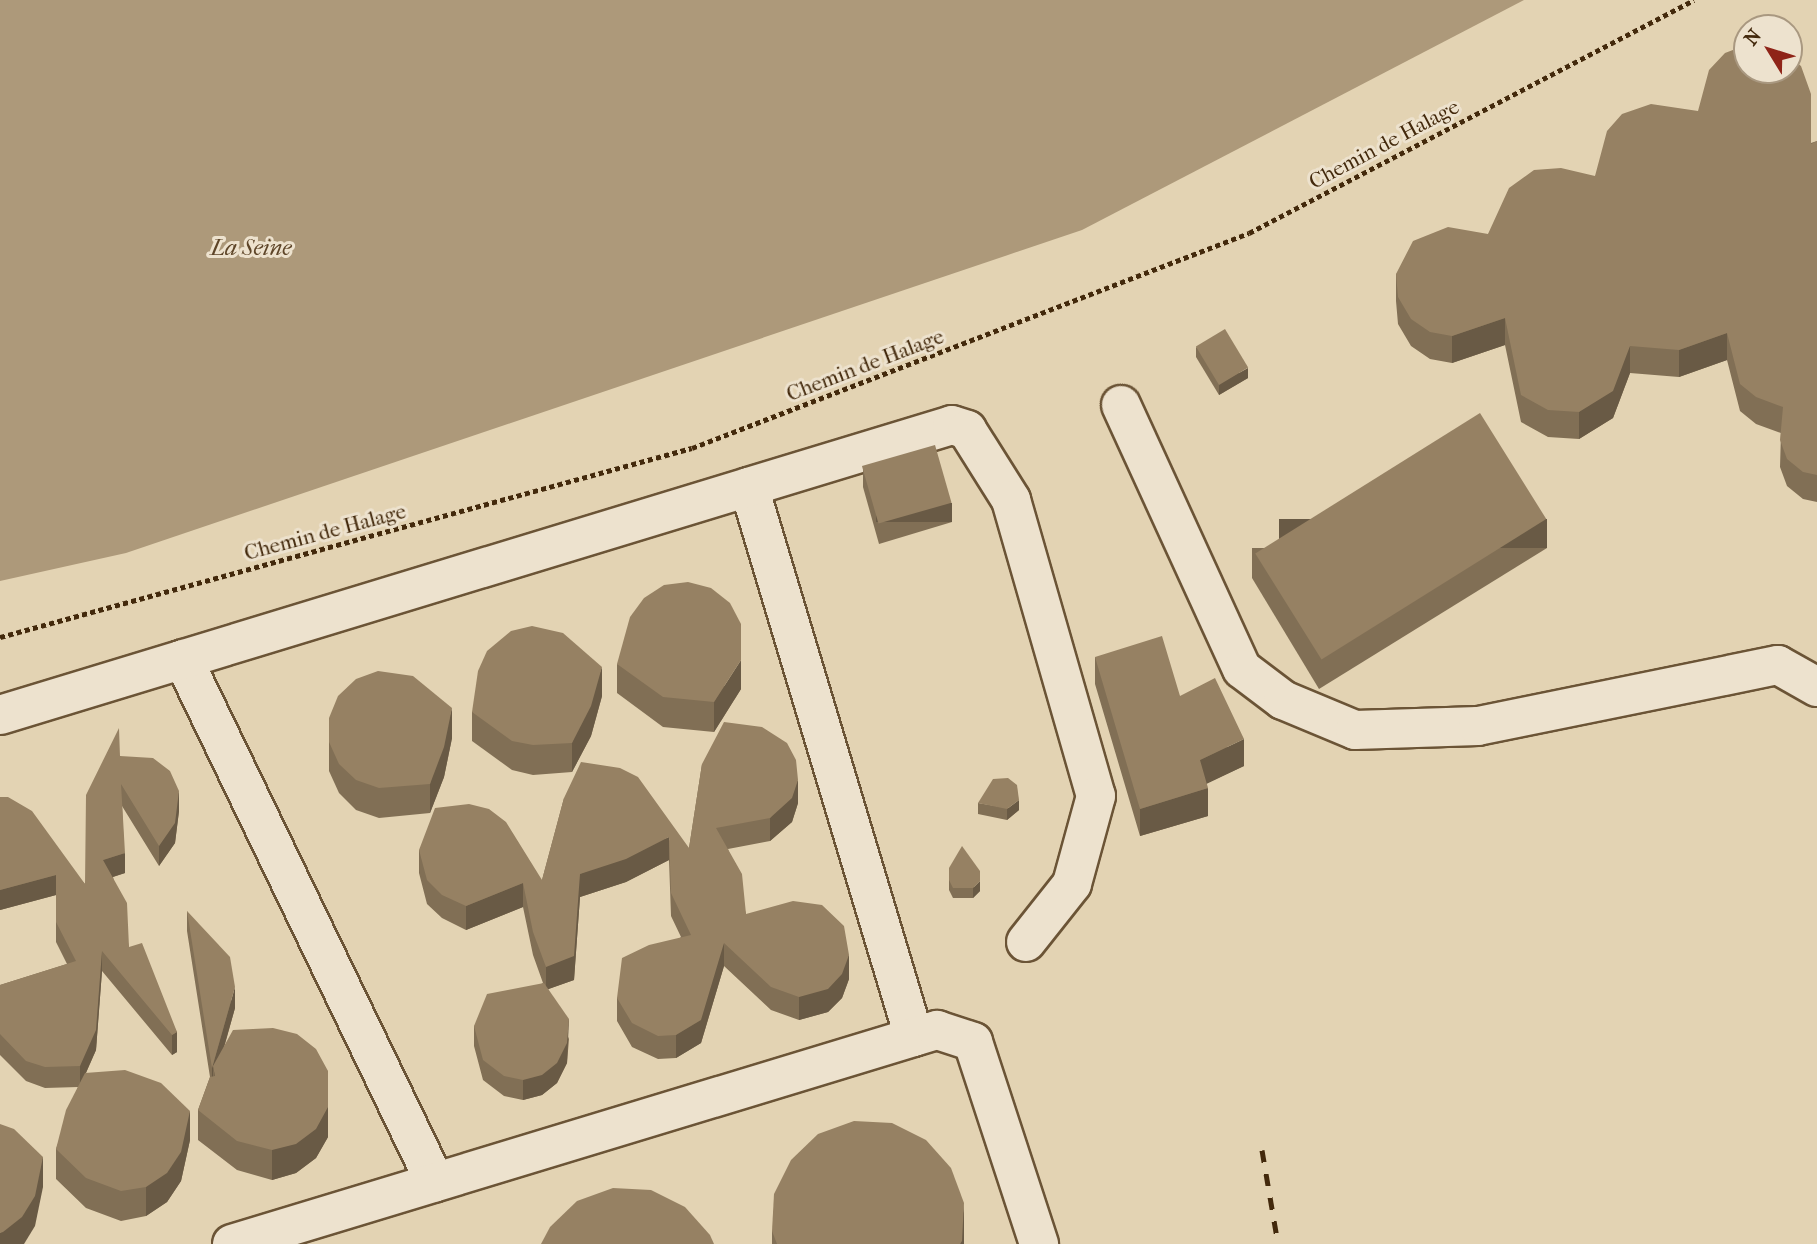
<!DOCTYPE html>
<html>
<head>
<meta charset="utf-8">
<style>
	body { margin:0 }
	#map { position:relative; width:1817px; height:1244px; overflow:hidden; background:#e3d3b3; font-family:"IM FELL French Canon",serif }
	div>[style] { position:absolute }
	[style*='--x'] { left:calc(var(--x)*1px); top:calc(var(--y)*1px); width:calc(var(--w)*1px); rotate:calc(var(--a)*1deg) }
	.water>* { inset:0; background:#ad997a }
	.path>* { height:4.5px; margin-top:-2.25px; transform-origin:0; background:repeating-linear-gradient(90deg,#43290c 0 5px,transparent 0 8.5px) }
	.roads { filter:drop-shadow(2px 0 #6b5436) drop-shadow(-2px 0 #6b5436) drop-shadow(0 2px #6b5436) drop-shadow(0 -2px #6b5436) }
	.minor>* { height:38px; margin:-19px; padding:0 19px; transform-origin:19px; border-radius:19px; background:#ede2ce }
	.rail>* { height:5px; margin-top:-2.5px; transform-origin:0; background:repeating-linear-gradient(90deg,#43290c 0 12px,transparent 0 24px) }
	.wall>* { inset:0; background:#816f55 }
	.shaded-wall>* { inset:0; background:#695a45; transform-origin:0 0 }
	.building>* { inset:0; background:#968163; transform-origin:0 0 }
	span { translate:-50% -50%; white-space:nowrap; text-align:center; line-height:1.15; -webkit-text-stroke:6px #ede2ce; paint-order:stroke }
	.street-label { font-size:21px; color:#43290c }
	.water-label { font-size:23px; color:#5e4528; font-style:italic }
	.north { position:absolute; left:1733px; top:14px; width:70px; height:70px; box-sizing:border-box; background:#ede2ce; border:2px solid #a99880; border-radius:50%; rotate:308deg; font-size:19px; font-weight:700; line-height:28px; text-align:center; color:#43290c }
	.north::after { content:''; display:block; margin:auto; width:24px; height:32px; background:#8f2418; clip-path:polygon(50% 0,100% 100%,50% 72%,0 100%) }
</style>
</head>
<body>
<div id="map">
	<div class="water">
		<i style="clip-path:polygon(0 0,1524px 0,1082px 230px,126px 553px,0 581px)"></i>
	</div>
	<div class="path">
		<i style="--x:0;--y:637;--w:717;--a:-15.28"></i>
		<i style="--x:692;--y:448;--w:597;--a:-21.11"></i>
		<i style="--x:1249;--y:233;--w:502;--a:-27.64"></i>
	</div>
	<div class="roads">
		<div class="minor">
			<i style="--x:1121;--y:405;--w:290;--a:65.4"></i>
			<i style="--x:1242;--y:669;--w:51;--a:37.1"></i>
			<i style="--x:1283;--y:700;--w:78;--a:22.6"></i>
			<i style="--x:1355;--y:730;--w:123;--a:-1.9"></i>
			<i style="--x:1478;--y:726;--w:306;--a:-11.5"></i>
			<i style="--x:1778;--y:665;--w:45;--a:29.4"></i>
			<i style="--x:749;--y:487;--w:574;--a:73.3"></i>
			<i style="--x:183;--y:659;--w:581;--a:64.27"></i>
			<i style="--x:0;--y:715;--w:995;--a:-16.94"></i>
			<i style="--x:952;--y:425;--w:16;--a:18"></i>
			<i style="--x:967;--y:430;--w:83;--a:57.8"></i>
			<i style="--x:1011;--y:500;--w:308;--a:74"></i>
			<i style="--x:1096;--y:796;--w:91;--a:105.3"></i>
			<i style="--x:1072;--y:884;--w:74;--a:128.4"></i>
			<i style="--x:232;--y:1244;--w:737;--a:-16.89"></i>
			<i style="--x:937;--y:1030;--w:38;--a:18"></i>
			<i style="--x:973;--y:1042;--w:213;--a:71.9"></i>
		</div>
	</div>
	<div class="rail">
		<i style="--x:1262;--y:1150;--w:95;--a:80.3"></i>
	</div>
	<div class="wall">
		<i style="clip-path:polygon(1698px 111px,1811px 143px,1817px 141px,1817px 502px,1803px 499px,1787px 486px,1780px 467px,1781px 433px,1756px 424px,1740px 411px,1727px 360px,1679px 377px,1630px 373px,1613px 418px,1579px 439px,1548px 437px,1521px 422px,1505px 345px,1452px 363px,1430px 359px,1411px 346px,1398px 324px,1396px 301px,1396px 274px,1488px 234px,1595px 176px)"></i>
		<i style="clip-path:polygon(1196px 347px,1248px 378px,1219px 395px,1196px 357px)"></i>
		<i style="clip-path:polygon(863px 468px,952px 522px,879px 544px,863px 487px)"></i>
		<i style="clip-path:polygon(1252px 548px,1547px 548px,1319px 689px,1252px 578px)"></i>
		<i style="clip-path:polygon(1095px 657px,1180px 696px,1244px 766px,1207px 783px,1208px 816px,1140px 836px,1095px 684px)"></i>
		<i style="clip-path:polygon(617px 664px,741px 689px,714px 732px,663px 727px,617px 693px)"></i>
		<i style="clip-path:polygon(602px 696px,591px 736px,572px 772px,533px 775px,512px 770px,472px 741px,472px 712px)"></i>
		<i style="clip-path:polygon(329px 718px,452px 738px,444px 777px,430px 813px,379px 818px,356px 810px,339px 793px,329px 771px)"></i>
		<i style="clip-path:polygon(120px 756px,179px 811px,175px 843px,159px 866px,122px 806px,125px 873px,113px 877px,129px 947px,177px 1032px,177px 1052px,172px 1055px,102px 971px,96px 1050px,86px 1073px,190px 1140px,181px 1181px,167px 1202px,146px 1216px,121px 1221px,86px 1208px,56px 1179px,56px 1149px,78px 1087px,45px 1088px,26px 1081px,0 1055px,0 985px,67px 964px,56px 942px,56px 895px,0 910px,0 797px,85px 884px)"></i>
		<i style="clip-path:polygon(702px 764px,798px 803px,792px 822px,770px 841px,728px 849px,746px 914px,849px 979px,842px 998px,828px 1012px,799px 1020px,771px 1010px,724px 966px,701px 1043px,676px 1058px,658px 1059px,632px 1047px,617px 1021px,617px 998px,681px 937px,671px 916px,669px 860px,626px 882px,580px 897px,574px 980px,548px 989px,569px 1039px,567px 1063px,557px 1083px,542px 1095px,523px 1100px,504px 1096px,483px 1080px,474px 1046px,474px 1026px,543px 983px,533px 955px,523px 907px,466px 930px,442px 918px,427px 904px,419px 873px,419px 850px,542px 880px,564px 798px,689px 848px)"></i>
		<i style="clip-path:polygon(978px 803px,1019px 810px,1007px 820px,978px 814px)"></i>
		<i style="clip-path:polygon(949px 868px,980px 891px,973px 898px,953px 898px,949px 890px)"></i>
		<i style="clip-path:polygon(187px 911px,235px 1008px,224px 1048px,328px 1071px,328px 1137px,316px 1158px,296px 1173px,272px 1180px,237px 1170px,198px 1140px,198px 1110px,210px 1077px,187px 931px)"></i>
		<i style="clip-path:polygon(772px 1231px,964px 1244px,772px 1244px)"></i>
	</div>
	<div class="shaded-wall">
		<i style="clip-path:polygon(1505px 318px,1505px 345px,1452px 363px,1452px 336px)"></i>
		<i style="clip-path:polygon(1727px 333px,1727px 360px,1679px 377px,1679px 350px)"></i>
		<i style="clip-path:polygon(1630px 346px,1630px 373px,1613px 418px,1579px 439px,1579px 412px)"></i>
		<i style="clip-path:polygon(1248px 368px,1248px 378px,1219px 395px,1219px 384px)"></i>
		<i style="left:952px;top:503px;width:19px;height:76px;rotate:90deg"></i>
		<i style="left:1547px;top:519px;width:29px;height:268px;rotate:90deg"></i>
		<i style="clip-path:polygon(741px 660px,741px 689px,714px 732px,714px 702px)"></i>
		<i style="clip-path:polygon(602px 667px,602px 696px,591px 736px,572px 772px,572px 743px)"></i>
		<i style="clip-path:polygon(452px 708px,452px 738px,444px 777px,430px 813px,430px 784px)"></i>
		<i style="clip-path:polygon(1244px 739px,1244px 766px,1200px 787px,1200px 760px)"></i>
		<i style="clip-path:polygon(798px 780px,798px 803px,792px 822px,770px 841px,770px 818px)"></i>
		<i style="clip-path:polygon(1208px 788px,1208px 816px,1140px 836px,1140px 809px)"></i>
		<i style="clip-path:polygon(179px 791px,179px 811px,175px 843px,159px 866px,159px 846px)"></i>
		<i style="clip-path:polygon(1019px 800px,1019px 810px,1007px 820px,1007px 809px)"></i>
		<i style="clip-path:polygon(669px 837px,669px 860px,626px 882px,580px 897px,574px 980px,546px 990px,546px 967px,580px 874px)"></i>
		<i style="clip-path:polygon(125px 853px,125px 873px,103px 880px,103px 860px)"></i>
		<i style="clip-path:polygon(56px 875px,56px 895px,0 910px,0 890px)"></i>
		<i style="clip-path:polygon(980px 881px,980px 891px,973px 898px,973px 888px)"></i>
		<i style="clip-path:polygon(523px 883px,523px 907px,466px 930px,466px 906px)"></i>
		<i style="clip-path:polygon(724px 943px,724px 966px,701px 1043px,676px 1058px,676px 1035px)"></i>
		<i style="clip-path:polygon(102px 951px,102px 971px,96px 1050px,80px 1086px,80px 1066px)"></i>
		<i style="clip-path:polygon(849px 955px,849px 979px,842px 998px,828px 1012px,799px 1020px,799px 997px)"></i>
		<i style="clip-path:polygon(235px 987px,235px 1008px,215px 1078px,213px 1066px,213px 1084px,212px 1088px,212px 1068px)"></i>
		<i style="clip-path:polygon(569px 1019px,567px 1063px,557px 1083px,542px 1095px,523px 1100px,523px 1080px)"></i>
		<i style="clip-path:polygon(177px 1032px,177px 1052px,172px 1055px,172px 1035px)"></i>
		<i style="clip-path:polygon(328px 1107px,328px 1137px,316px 1158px,296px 1173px,272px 1180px,272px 1150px)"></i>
		<i style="clip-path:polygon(190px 1111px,190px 1140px,181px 1181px,167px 1202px,146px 1216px,146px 1187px)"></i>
		<i style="clip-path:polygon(43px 1157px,43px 1187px,35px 1226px,24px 1244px,0 1244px,0 1233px)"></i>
		<i style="clip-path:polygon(964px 1203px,964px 1244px,960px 1244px)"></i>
	</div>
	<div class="building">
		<i style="clip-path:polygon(1746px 45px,1747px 45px,1747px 70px,1789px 70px,1789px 57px,1801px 66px,1811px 94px,1811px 144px,1817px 141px,1817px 475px,1803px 472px,1787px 459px,1780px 440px,1783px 407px,1756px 397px,1740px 384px,1727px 333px,1679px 350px,1630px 346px,1613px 391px,1579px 412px,1548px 410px,1521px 395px,1505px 318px,1452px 336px,1430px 332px,1411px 319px,1398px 297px,1396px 274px,1413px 241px,1448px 227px,1488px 234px,1509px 188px,1534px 170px,1561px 168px,1595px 176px,1607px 131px,1622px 114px,1651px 104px,1698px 111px,1709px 70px,1725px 53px)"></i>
		<i style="left:1225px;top:329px;width:45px;height:34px;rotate:59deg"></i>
		<i style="left:1480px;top:413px;width:125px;height:265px;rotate:58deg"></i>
		<i style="left:935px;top:445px;width:60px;height:76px;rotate:74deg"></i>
		<i style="clip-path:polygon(688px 582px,711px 588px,730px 603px,741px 624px,741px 660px,714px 702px,663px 697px,617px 664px,630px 617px,644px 598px,664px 585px)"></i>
		<i style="clip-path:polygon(532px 626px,563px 633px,602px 667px,591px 706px,572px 743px,533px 745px,512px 741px,472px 712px,478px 671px,487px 651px,511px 631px)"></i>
		<i style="clip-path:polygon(1162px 636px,1180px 696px,1215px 678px,1244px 739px,1200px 760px,1208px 788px,1140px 809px,1095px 657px)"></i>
		<i style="clip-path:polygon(378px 671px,413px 676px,452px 708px,444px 747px,430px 784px,379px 788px,356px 780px,339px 764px,329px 742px,329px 718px,338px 696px,356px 679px)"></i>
		<i style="clip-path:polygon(724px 722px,762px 727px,787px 743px,796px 760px,798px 780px,792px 798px,770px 818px,716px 828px,742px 874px,746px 914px,793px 901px,822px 905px,844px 926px,849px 955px,842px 974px,828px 989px,799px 997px,771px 987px,724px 943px,701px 1020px,676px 1035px,658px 1036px,632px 1023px,617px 998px,622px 958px,649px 945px,691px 935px,671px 893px,669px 837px,626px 859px,580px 874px,574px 956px,546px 967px,533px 932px,523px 883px,466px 906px,442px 895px,427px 880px,419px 850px,435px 808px,469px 804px,489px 809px,506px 822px,542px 880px,564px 798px,581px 762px,620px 768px,638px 777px,689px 848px,702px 764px)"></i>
		<i style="clip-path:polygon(119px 728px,120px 756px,153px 758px,170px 771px,179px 791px,175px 823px,159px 846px,121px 784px,125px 853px,103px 860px,127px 903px,129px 947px,142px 943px,177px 1032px,172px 1035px,102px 951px,96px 1030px,80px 1066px,45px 1067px,26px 1061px,0 1034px,0 985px,76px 961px,56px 922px,56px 875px,0 890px,0 797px,8px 797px,32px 811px,85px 884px,86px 795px)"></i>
		<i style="clip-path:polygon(1008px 778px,1017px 785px,1019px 800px,1007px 809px,978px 803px,993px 779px)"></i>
		<i style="clip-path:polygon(962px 846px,980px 871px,980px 881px,973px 888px,953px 888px,949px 880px,949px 868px)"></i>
		<i style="clip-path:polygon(187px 911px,230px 957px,235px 987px,212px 1068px)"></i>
		<i style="clip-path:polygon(544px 983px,569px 1019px,567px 1043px,557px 1063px,542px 1075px,523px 1080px,504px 1076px,483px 1060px,474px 1026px,487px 994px)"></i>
		<i style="clip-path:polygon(273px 1028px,297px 1034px,316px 1049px,328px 1071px,328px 1107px,316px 1129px,296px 1144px,272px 1150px,237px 1141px,198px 1110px,210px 1077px,215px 1076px,213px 1066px,233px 1030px)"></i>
		<i style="clip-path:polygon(125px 1070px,161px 1083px,190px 1111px,181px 1152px,167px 1173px,146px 1187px,121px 1191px,86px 1178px,56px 1149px,66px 1110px,85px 1073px)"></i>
		<i style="clip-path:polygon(854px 1121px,892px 1123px,926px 1140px,951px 1168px,964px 1203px,962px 1241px,960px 1244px,777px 1244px,772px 1231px,774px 1194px,791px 1160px,818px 1134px)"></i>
		<i style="clip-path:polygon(0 1124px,14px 1129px,43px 1157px,35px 1196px,22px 1217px,3px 1232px,0 1233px)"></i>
		<i style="clip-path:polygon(613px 1188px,651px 1190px,685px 1207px,710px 1235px,714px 1244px,541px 1244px,550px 1227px,577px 1201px)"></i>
	</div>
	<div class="street-label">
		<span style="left:1384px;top:144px;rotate:-28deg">Chemin de Halage</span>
		<span style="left:865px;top:365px;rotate:-21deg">Chemin de Halage</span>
		<span style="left:325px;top:532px;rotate:-15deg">Chemin de Halage</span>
	</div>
	<div class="water-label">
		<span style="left:251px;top:248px">La Seine</span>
	</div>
	<div class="north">N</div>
</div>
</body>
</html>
